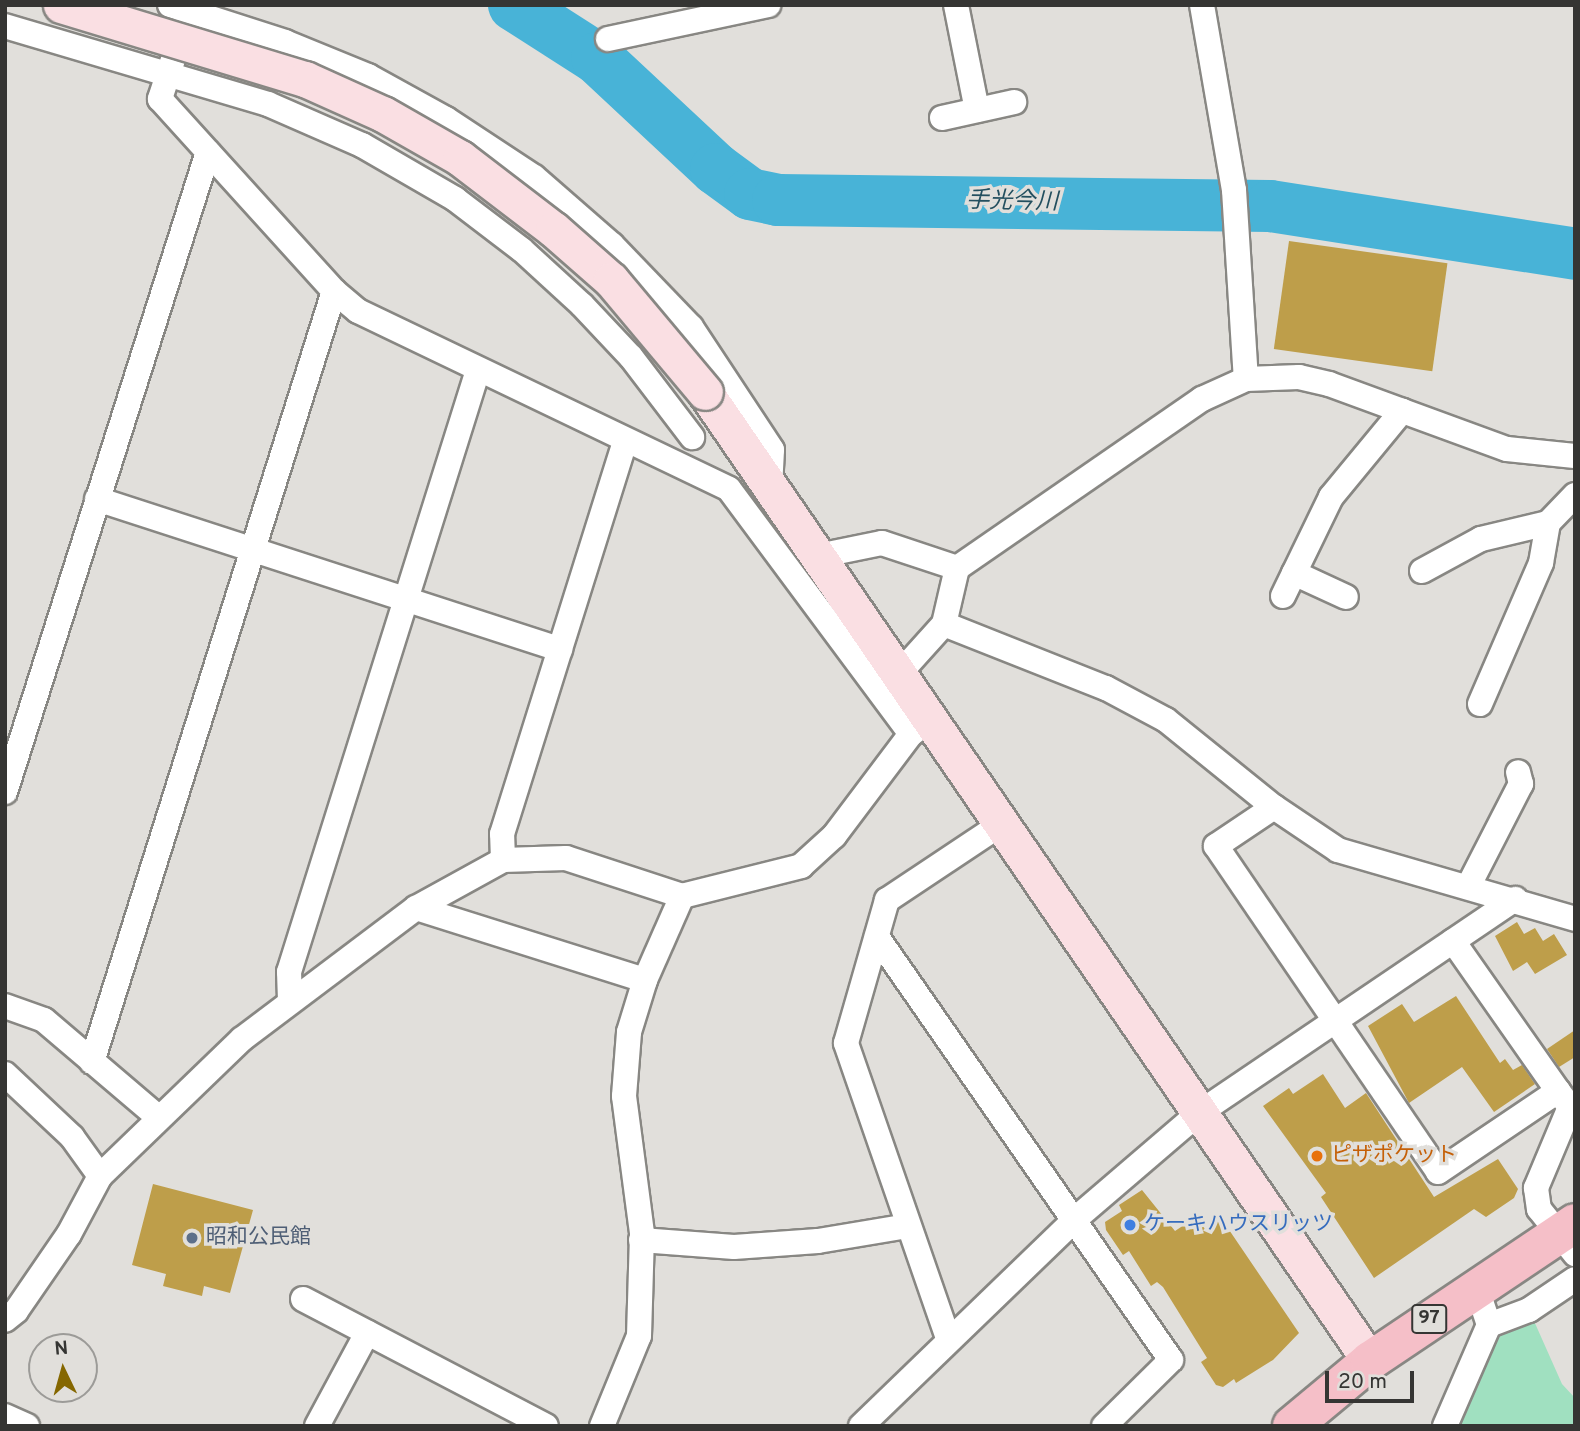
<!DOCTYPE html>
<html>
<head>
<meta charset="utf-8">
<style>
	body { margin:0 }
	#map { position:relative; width:1580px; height:1431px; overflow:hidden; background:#e1dfdb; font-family:Overpass,"Noto Sans JP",sans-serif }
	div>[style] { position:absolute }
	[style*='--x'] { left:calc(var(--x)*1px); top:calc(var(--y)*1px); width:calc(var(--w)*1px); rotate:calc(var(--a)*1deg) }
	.green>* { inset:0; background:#a0e0c0 }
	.river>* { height:52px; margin:-26px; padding:0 26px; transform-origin:26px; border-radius:26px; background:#48b3d7 }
	.building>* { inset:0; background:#be9e4a; transform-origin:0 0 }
	.roads { filter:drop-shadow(2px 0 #888783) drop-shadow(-2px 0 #888783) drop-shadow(0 2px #888783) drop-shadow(0 -2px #888783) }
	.street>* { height:24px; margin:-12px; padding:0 12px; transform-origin:12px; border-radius:12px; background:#fff }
	.secondary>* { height:35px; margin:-17.5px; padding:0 17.5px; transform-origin:17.5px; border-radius:17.5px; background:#fadfe3 }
	.primary>* { height:38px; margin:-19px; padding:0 19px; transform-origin:19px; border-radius:19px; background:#f5bfc8 }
	.bridges { filter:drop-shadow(2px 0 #888783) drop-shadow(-2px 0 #888783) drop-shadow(0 2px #888783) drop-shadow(0 -2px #888783) }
	.secondary-bridge>* { height:35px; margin:-17.5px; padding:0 17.5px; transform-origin:17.5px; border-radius:17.5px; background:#fadfe3 }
	.dots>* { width:19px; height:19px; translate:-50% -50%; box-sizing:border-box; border:4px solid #e1dfdb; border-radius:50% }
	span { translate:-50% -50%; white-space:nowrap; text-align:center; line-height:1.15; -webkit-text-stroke:7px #e1dfdb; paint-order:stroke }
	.shield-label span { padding:2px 5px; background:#e1dfdb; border:2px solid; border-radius:5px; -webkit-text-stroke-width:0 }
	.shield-label { font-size:19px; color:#353533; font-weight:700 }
	.food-label { font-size:21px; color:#c56008 }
	.left { translate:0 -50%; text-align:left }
	.shop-label { font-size:21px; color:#366cbe }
	.service-label { font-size:21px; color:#4e5e75 }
	.water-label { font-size:23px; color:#234f5f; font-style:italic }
	.frame { position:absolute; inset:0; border:7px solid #353533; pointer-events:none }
	.north { position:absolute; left:28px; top:1333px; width:70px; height:70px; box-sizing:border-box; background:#e1dfdb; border:2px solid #9c9b98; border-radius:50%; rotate:355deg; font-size:19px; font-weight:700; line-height:28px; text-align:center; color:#353533 }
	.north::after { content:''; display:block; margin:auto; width:24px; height:32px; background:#856700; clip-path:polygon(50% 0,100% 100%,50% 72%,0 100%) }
	.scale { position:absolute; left:1325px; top:1371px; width:89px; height:32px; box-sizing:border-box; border:4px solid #353533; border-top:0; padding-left:9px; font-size:21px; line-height:24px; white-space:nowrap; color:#353533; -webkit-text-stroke:5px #e1dfdb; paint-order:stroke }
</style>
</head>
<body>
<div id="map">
	<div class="green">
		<i style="clip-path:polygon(1534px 1321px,1562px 1384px,1575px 1398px,1575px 1426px,1460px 1426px,1498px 1335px)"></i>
	</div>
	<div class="river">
		<i style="--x:514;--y:5;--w:98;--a:32.6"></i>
		<i style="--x:597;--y:58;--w:163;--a:43"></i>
		<i style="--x:716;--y:169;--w:42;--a:36.3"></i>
		<i style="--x:750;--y:194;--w:29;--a:12"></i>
		<i style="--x:778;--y:200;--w:492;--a:0.7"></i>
		<i style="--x:1270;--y:206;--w:309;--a:8.9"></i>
	</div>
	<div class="building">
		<i style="left:1289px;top:241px;width:160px;height:109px;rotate:8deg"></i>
		<i style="clip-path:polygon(1517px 922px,1524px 934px,1535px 928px,1543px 941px,1554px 934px,1567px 955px,1535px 974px,1527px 962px,1513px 971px,1495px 936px)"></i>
		<i style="clip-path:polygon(1456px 996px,1500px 1063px,1505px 1059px,1513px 1070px,1522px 1065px,1535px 1084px,1494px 1112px,1462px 1067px,1409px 1103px,1368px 1026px,1402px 1004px,1414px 1022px)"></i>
		<i style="clip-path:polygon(1575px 1030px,1575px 1057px,1559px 1067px,1547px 1049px)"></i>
		<i style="clip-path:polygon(1323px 1074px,1345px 1108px,1366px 1093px,1434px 1197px,1498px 1159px,1518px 1189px,1514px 1198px,1486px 1217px,1474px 1209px,1374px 1278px,1321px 1197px,1326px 1193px,1263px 1106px,1289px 1088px,1293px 1094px)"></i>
		<i style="clip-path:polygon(153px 1184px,253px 1210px,230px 1293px,204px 1286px,202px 1296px,163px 1286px,166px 1274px,132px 1265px)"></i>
		<i style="clip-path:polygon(1142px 1190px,1175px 1231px,1196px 1217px,1205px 1229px,1221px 1218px,1299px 1333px,1273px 1360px,1236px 1383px,1234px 1379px,1223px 1387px,1216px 1385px,1201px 1362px,1207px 1358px,1163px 1287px,1157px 1282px,1151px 1286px,1129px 1251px,1123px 1255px,1106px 1230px,1105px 1222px,1122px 1211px,1119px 1205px)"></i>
	</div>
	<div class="roads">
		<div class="street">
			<i style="--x:170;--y:5;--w:121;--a:17.8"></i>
			<i style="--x:285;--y:42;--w:90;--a:22.3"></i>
			<i style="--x:368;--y:76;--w:89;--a:28.9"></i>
			<i style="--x:446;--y:119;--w:105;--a:33.4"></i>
			<i style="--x:534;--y:177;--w:103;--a:41.1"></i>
			<i style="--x:612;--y:245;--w:114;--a:46.1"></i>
			<i style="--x:691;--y:327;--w:147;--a:56.6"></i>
			<i style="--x:772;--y:450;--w:36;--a:93"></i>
			<i style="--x:191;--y:5;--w:99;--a:108.3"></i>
			<i style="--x:160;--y:99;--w:259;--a:47.8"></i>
			<i style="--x:334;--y:291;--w:31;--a:40"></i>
			<i style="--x:358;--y:311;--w:411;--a:25.6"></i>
			<i style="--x:729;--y:489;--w:305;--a:53.4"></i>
			<i style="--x:956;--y:5;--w:107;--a:78.7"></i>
			<i style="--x:1202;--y:5;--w:188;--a:80.2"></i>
			<i style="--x:1234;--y:190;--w:189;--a:86.4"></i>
			<i style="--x:5;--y:26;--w:274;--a:16.5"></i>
			<i style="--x:268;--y:104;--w:103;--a:23.6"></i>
			<i style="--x:362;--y:145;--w:108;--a:30.1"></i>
			<i style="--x:455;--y:199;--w:84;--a:37.3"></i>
			<i style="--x:522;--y:250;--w:81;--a:42.5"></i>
			<i style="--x:582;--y:305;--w:71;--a:46.7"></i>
			<i style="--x:631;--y:357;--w:101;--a:52.7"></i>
			<i style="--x:608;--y:39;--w:164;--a:-12"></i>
			<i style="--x:942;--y:118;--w:74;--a:-12.5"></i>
			<i style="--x:97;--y:499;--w:487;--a:18"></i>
			<i style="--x:818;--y:556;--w:65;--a:-11.5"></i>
			<i style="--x:882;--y:543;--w:79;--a:18.4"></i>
			<i style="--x:1422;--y:571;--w:67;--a:-28.5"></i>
			<i style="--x:1481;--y:539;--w:69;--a:-13.4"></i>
			<i style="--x:1294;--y:573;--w:57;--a:24.8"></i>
			<i style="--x:1283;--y:596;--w:110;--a:-64.1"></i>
			<i style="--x:1331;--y:497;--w:112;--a:-50.5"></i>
			<i style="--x:944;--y:624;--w:174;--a:21.6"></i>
			<i style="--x:1106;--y:688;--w:68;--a:28.1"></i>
			<i style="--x:1166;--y:720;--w:139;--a:38.9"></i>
			<i style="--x:1274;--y:807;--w:77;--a:33.9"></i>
			<i style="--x:1338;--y:850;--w:247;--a:16.2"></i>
			<i style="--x:898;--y:675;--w:69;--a:-48"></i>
			<i style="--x:944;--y:624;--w:57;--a:-76.9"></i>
			<i style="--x:957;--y:568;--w:298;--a:-34.6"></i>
			<i style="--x:1202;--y:399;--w:48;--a:-24.4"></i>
			<i style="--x:1246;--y:379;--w:53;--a:-2.2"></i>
			<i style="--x:1299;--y:377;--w:31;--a:13"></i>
			<i style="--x:1329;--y:384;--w:189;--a:20.1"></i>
			<i style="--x:1507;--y:449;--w:68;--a:5.9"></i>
			<i style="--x:1480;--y:704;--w:154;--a:-66.6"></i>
			<i style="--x:1541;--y:563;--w:41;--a:-80.1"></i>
			<i style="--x:1548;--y:523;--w:39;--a:-46"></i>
			<i style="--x:5;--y:792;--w:671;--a:-72.4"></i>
			<i style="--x:1274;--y:807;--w:70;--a:146.1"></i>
			<i style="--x:1216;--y:846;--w:394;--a:55.7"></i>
			<i style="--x:1438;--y:1172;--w:145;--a:-34"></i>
			<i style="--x:1558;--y:1091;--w:183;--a:-125"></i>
			<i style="--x:503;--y:860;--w:26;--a:-92"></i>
			<i style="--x:502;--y:834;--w:411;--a:-72.6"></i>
			<i style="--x:1469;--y:885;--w:114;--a:-62.8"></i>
			<i style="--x:1521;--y:784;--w:12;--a:-104"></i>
			<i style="--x:416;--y:908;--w:240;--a:17.5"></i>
			<i style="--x:877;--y:937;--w:515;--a:55.2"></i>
			<i style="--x:1171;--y:1360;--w:94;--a:135.4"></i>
			<i style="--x:290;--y:1000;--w:28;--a:-92"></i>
			<i style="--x:289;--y:972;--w:631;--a:-72.57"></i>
			<i style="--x:5;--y:1006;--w:41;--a:19.7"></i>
			<i style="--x:44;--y:1020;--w:151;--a:40.4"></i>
			<i style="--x:92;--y:1062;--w:808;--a:-72.57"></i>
			<i style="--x:5;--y:1074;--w:92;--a:43.2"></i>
			<i style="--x:72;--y:1137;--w:48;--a:54.3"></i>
			<i style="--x:1558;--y:1091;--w:20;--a:53"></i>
			<i style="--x:1570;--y:1107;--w:88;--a:112.8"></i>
			<i style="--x:1536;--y:1188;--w:21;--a:82"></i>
			<i style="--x:1539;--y:1209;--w:58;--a:51.3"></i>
			<i style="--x:641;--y:1240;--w:93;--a:4.3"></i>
			<i style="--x:734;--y:1247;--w:84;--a:-4.1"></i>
			<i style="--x:818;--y:1241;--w:91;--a:-9.5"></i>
			<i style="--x:303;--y:1299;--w:274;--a:27.6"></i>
			<i style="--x:5;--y:1320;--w:14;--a:-39"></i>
			<i style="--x:16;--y:1311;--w:93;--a:-55.5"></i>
			<i style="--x:69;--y:1234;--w:66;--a:-61.9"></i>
			<i style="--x:100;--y:1176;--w:197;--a:-44"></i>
			<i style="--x:242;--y:1039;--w:218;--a:-37"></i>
			<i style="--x:416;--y:908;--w:99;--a:-28.9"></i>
			<i style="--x:503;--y:860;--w:63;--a:-1.8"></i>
			<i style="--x:566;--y:858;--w:122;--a:18.1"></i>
			<i style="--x:682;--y:896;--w:123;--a:-14.1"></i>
			<i style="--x:801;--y:866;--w:45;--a:-42.3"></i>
			<i style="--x:834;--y:836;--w:128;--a:-53"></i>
			<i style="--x:911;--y:734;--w:22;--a:-36"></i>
			<i style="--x:1489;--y:1325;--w:43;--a:-20.6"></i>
			<i style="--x:1529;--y:1310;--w:55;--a:-34"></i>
			<i style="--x:948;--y:1338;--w:312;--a:-109.1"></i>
			<i style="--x:846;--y:1043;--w:149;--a:-74"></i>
			<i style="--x:887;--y:900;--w:136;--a:-33.6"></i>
			<i style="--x:5;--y:1416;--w:24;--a:24"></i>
			<i style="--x:317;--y:1426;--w:106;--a:-61.7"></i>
			<i style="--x:602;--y:1426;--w:97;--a:-67.7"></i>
			<i style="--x:639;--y:1336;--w:103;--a:-88.3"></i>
			<i style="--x:642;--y:1233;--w:138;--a:-97.5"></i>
			<i style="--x:624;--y:1096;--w:64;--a:-85.5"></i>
			<i style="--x:629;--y:1032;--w:54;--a:-72.9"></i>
			<i style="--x:645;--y:980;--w:92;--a:-66.2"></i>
			<i style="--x:861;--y:1426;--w:296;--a:-44"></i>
			<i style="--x:1074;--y:1220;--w:165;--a:-40.6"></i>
			<i style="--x:1199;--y:1113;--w:382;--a:-34.1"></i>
			<i style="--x:1445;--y:1426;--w:110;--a:-66.5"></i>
			<i style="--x:1489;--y:1325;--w:41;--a:-108.4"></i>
		</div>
		<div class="secondary">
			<i style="--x:705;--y:392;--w:1175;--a:55.54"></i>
		</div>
		<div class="primary">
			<i style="--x:1292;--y:1426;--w:102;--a:-39.8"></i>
			<i style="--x:1370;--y:1361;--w:247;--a:-33.9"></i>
		</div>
	</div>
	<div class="bridges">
		<div class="secondary-bridge">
			<i style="--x:61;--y:5;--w:255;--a:16.9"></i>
			<i style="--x:305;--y:79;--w:85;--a:24.2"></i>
			<i style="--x:383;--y:114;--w:89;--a:29.7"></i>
			<i style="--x:460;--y:158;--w:117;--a:37.4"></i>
			<i style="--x:553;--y:229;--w:77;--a:41.3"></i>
			<i style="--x:611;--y:280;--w:146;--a:50"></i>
		</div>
	</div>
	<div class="dots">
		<i style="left:1317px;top:1156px;background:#e8710a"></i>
		<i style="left:1130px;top:1225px;background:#3f7fe0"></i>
		<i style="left:192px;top:1238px;background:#5c6f8a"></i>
	</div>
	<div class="shield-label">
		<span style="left:1429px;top:1319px">97</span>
	</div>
	<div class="food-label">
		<span class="left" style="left:1331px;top:1156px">ピザポケット</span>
	</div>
	<div class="shop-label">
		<span class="left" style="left:1144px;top:1225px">ケーキハウスリッツ</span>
	</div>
	<div class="service-label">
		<span class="left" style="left:206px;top:1238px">昭和公民館</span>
	</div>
	<div class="water-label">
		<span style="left:1012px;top:203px;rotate:1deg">手光今川</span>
	</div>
	<div class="frame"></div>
	<div class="north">N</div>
	<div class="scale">20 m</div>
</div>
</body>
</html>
